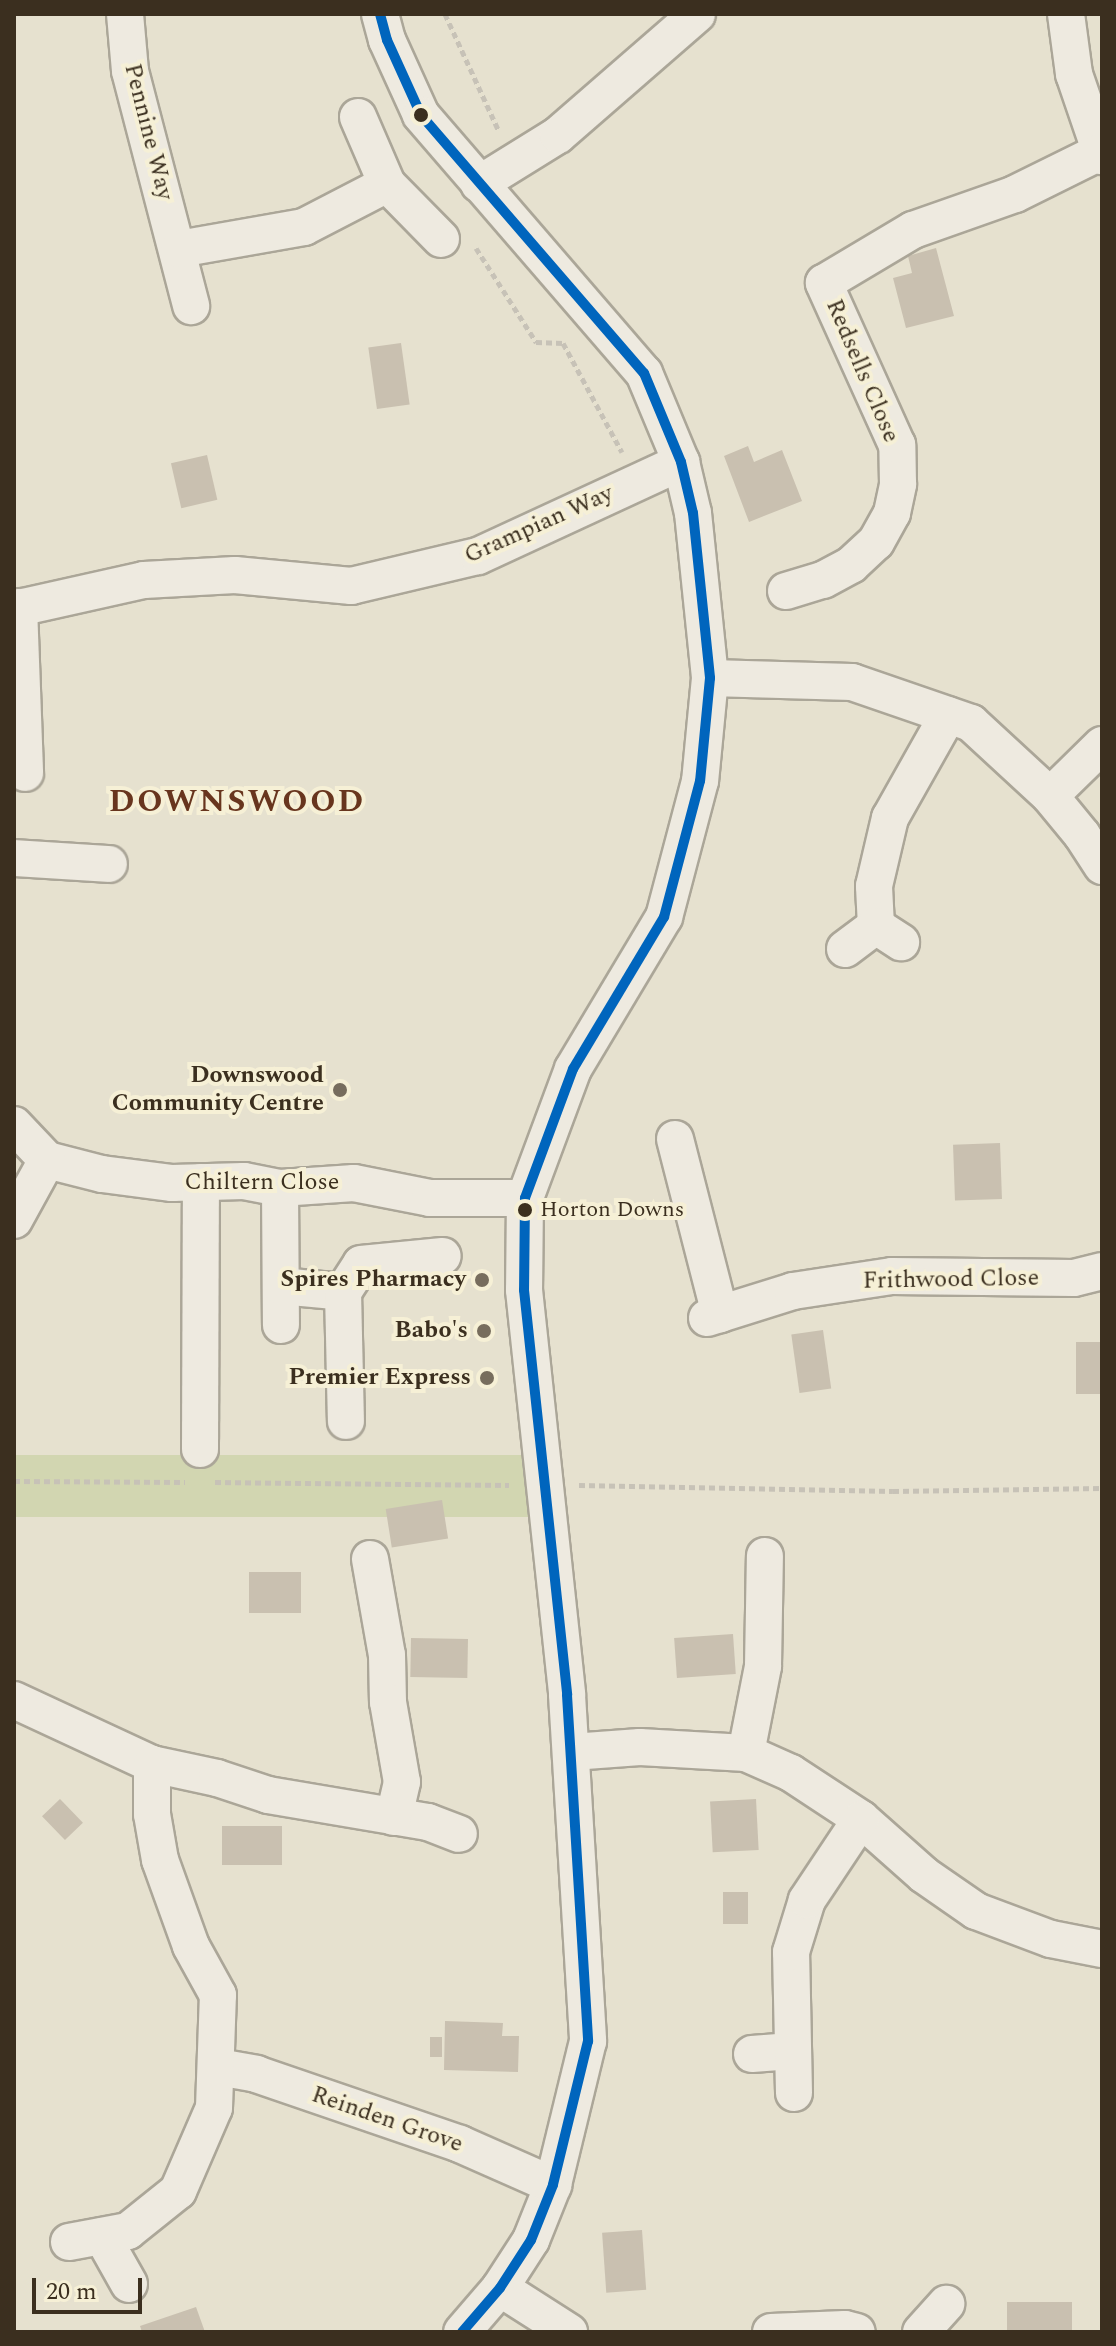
<!DOCTYPE html>
<html>
<head>
<meta charset="utf-8">
<style>
	body { margin:0 }
	#map { position:relative; width:1116px; height:2346px; overflow:hidden; background:#e6e1cf; font-family:Spectral,serif }
	div>[style] { position:absolute }
	[style*='--x'] { left:calc(var(--x)*1px); top:calc(var(--y)*1px); width:calc(var(--w)*1px); rotate:calc(var(--a)*1deg) }
	.green>* { inset:0; background:#d2d6b1; transform-origin:0 0 }
	.building>* { inset:0; background:#c9c0b0; transform-origin:0 0 }
	.path>* { height:5px; margin-top:-2.5px; transform-origin:0; background:repeating-linear-gradient(90deg,#c7c2b7 0 6px,transparent 0 10px) }
	.roads { filter:drop-shadow(2px 0 #aba698) drop-shadow(-2px 0 #aba698) drop-shadow(0 2px #aba698) drop-shadow(0 -2px #aba698) }
	.minor>* { height:36px; margin:-18px; padding:0 18px; transform-origin:18px; border-radius:18px; background:#eeeae0 }
	.bus-1>* { height:10px; margin:-5px; padding:0 5px; transform-origin:5px; border-radius:5px; background:#0065bd }
	.dots>* { width:22px; height:22px; translate:-50% -50%; box-sizing:border-box; border:4px solid #f6f0d6; border-radius:50% }
	span { translate:-50% -50%; white-space:nowrap; text-align:center; line-height:1.15; -webkit-text-stroke:8px #f6f0d6; paint-order:stroke }
	.bus-label { font-size:22px; color:#3b2f1f }
	.left { translate:0 -50%; text-align:left }
	.street-label { font-size:24px; color:#3b2f1f }
	.poi-label { font-size:24px; color:#3b2f1f; font-weight:700 }
	.right { translate:-100% -50%; text-align:right }
	.district-label { font-size:32px; color:#68351e; font-weight:700; letter-spacing:2px }
	.frame { position:absolute; inset:0; border:16px solid #3b2f1f; pointer-events:none }
	.scale { position:absolute; left:32px; top:2278px; width:110px; height:36px; box-sizing:border-box; border:4px solid #3b2f1f; border-top:0; padding-left:10px; font-size:24px; line-height:28px; white-space:nowrap; color:#3b2f1f; -webkit-text-stroke:6px #f6f0d6; paint-order:stroke }
</style>
</head>
<body>
<div id="map">
	<div class="green">
		<i style="left:14px;top:1455px;width:526px;height:62px"></i>
	</div>
	<div class="building">
		<i style="clip-path:polygon(936px 248px,954px 316px,906px 328px,893px 278px,912px 273px,908px 256px)"></i>
		<i style="left:401px;top:343px;width:62px;height:33px;rotate:82deg"></i>
		<i style="clip-path:polygon(748px 446px,754px 462px,782px 450px,802px 501px,749px 522px,724px 456px)"></i>
		<i style="left:207px;top:455px;width:46px;height:37px;rotate:77deg"></i>
		<i style="left:1000px;top:1143px;width:56px;height:47px;rotate:88deg"></i>
		<i style="left:823px;top:1330px;width:59px;height:32px;rotate:82deg"></i>
		<i style="left:1076px;top:1342px;width:26px;height:52px"></i>
		<i style="left:442px;top:1500px;width:39px;height:57px;rotate:81deg"></i>
		<i style="left:249px;top:1572px;width:52px;height:41px"></i>
		<i style="left:733px;top:1634px;width:40px;height:59px;rotate:86deg"></i>
		<i style="left:411px;top:1638px;width:57px;height:39px;rotate:1deg"></i>
		<i style="left:60px;top:1799px;width:33px;height:25px;rotate:46deg"></i>
		<i style="left:756px;top:1799px;width:51px;height:46px;rotate:87deg"></i>
		<i style="left:222px;top:1826px;width:60px;height:39px"></i>
		<i style="left:723px;top:1892px;width:25px;height:32px"></i>
		<i style="clip-path:polygon(445px 2021px,503px 2023px,502px 2036px,519px 2036px,518px 2072px,444px 2070px)"></i>
		<i style="left:430px;top:2037px;width:12px;height:20px"></i>
		<i style="left:642px;top:2230px;width:60px;height:40px;rotate:86deg"></i>
		<i style="left:1007px;top:2302px;width:65px;height:30px"></i>
		<i style="clip-path:polygon(196px 2307px,205px 2332px,142px 2332px,140px 2326px)"></i>
	</div>
	<div class="path">
		<i style="--x:445;--y:14;--w:127;--a:65.3"></i>
		<i style="--x:476;--y:248;--w:112;--a:57.4"></i>
		<i style="--x:536;--y:342;--w:27;--a:2"></i>
		<i style="--x:563;--y:343;--w:124;--a:61.6"></i>
		<i style="--x:14;--y:1481;--w:171;--a:0.3"></i>
		<i style="--x:215;--y:1482;--w:294;--a:0.6"></i>
		<i style="--x:579;--y:1485;--w:314;--a:1.1"></i>
		<i style="--x:893;--y:1491;--w:209;--a:-0.8"></i>
	</div>
	<div class="roads">
		<div class="minor">
			<i style="--x:125;--y:14;--w:57;--a:85"></i>
			<i style="--x:130;--y:71;--w:243;--a:75.4"></i>
			<i style="--x:380;--y:14;--w:27;--a:75"></i>
			<i style="--x:387;--y:40;--w:82;--a:65.6"></i>
			<i style="--x:421;--y:115;--w:341;--a:49.2"></i>
			<i style="--x:644;--y:373;--w:96;--a:67.4"></i>
			<i style="--x:681;--y:462;--w:52;--a:76.8"></i>
			<i style="--x:693;--y:513;--w:166;--a:84.1"></i>
			<i style="--x:710;--y:678;--w:103;--a:95.5"></i>
			<i style="--x:700;--y:781;--w:141;--a:104.8"></i>
			<i style="--x:664;--y:917;--w:177;--a:120.9"></i>
			<i style="--x:573;--y:1069;--w:138;--a:110.4"></i>
			<i style="--x:525;--y:1198;--w:92;--a:90.6"></i>
			<i style="--x:524;--y:1290;--w:407;--a:83.9"></i>
			<i style="--x:567;--y:1695;--w:347;--a:86.5"></i>
			<i style="--x:588;--y:2041;--w:148;--a:103.7"></i>
			<i style="--x:553;--y:2185;--w:59;--a:111.8"></i>
			<i style="--x:531;--y:2240;--w:57;--a:122.9"></i>
			<i style="--x:500;--y:2288;--w:58;--a:130.8"></i>
			<i style="--x:1066;--y:14;--w:61;--a:82.4"></i>
			<i style="--x:1074;--y:74;--w:87;--a:71.1"></i>
			<i style="--x:358;--y:117;--w:73;--a:66.6"></i>
			<i style="--x:387;--y:184;--w:77;--a:45.5"></i>
			<i style="--x:479;--y:184;--w:93;--a:-31.8"></i>
			<i style="--x:558;--y:135;--w:184;--a:-41"></i>
			<i style="--x:179;--y:249;--w:127;--a:-10"></i>
			<i style="--x:304;--y:227;--w:93;--a:-27.4"></i>
			<i style="--x:786;--y:591;--w:39;--a:-17"></i>
			<i style="--x:823;--y:580;--w:32;--a:-28"></i>
			<i style="--x:851;--y:565;--w:34;--a:-43"></i>
			<i style="--x:876;--y:542;--w:33;--a:-61"></i>
			<i style="--x:892;--y:513;--w:30;--a:-78"></i>
			<i style="--x:898;--y:484;--w:39;--a:-91"></i>
			<i style="--x:897;--y:445;--w:178;--a:-114.3"></i>
			<i style="--x:824;--y:283;--w:104;--a:-30.8"></i>
			<i style="--x:913;--y:230;--w:108;--a:-19.4"></i>
			<i style="--x:1015;--y:194;--w:95;--a:-26.3"></i>
			<i style="--x:19;--y:607;--w:166;--a:87.9"></i>
			<i style="--x:14;--y:609;--w:133;--a:-12.6"></i>
			<i style="--x:144;--y:580;--w:91;--a:-3.1"></i>
			<i style="--x:235;--y:575;--w:117;--a:5.4"></i>
			<i style="--x:351;--y:586;--w:130;--a:-13.3"></i>
			<i style="--x:478;--y:556;--w:224;--a:-24.8"></i>
			<i style="--x:710;--y:678;--w:142;--a:1.6"></i>
			<i style="--x:852;--y:682;--w:126;--a:19"></i>
			<i style="--x:971;--y:723;--w:108;--a:42.7"></i>
			<i style="--x:1050;--y:796;--w:50;--a:50.6"></i>
			<i style="--x:1082;--y:835;--w:37;--a:57"></i>
			<i style="--x:1050;--y:796;--w:73;--a:-44.4"></i>
			<i style="--x:14;--y:858;--w:95;--a:3.6"></i>
			<i style="--x:876;--y:926;--w:40;--a:-92.9"></i>
			<i style="--x:874;--y:886;--w:70;--a:-76.8"></i>
			<i style="--x:890;--y:818;--w:118;--a:-60.6"></i>
			<i style="--x:845;--y:949;--w:39;--a:-37"></i>
			<i style="--x:876;--y:926;--w:30;--a:33"></i>
			<i style="--x:14;--y:1125;--w:48;--a:46.7"></i>
			<i style="--x:47;--y:1160;--w:57;--a:14.3"></i>
			<i style="--x:102;--y:1174;--w:71;--a:7.3"></i>
			<i style="--x:172;--y:1183;--w:72;--a:-1.6"></i>
			<i style="--x:244;--y:1181;--w:37;--a:11"></i>
			<i style="--x:280;--y:1188;--w:74;--a:-3.9"></i>
			<i style="--x:354;--y:1183;--w:77;--a:11.2"></i>
			<i style="--x:430;--y:1198;--w:95;--a:0"></i>
			<i style="--x:675;--y:1139;--w:181;--a:75.6"></i>
			<i style="--x:280;--y:1188;--w:137;--a:89.6"></i>
			<i style="--x:14;--y:1220;--w:68;--a:-61.2"></i>
			<i style="--x:281;--y:1286;--w:62;--a:5.5"></i>
			<i style="--x:343;--y:1292;--w:33;--a:-57"></i>
			<i style="--x:361;--y:1264;--w:82;--a:-5.6"></i>
			<i style="--x:343;--y:1292;--w:129;--a:88.7"></i>
			<i style="--x:707;--y:1318;--w:90;--a:-17.4"></i>
			<i style="--x:793;--y:1291;--w:100;--a:-8.6"></i>
			<i style="--x:892;--y:1276;--w:182;--a:0.6"></i>
			<i style="--x:1074;--y:1278;--w:29;--a:-14"></i>
			<i style="--x:200;--y:1449;--w:267;--a:-89.8"></i>
			<i style="--x:370;--y:1559;--w:97;--a:80"></i>
			<i style="--x:387;--y:1655;--w:47;--a:88.8"></i>
			<i style="--x:388;--y:1702;--w:81;--a:80.1"></i>
			<i style="--x:402;--y:1782;--w:36;--a:103"></i>
			<i style="--x:14;--y:1700;--w:152;--a:24.9"></i>
			<i style="--x:152;--y:1764;--w:66;--a:12.2"></i>
			<i style="--x:217;--y:1778;--w:54;--a:18.4"></i>
			<i style="--x:268;--y:1795;--w:162;--a:9.6"></i>
			<i style="--x:428;--y:1822;--w:33;--a:21"></i>
			<i style="--x:572;--y:1752;--w:68;--a:-4.2"></i>
			<i style="--x:640;--y:1747;--w:106;--a:3.2"></i>
			<i style="--x:746;--y:1753;--w:49;--a:24"></i>
			<i style="--x:791;--y:1773;--w:84;--a:33.3"></i>
			<i style="--x:861;--y:1819;--w:84;--a:41.6"></i>
			<i style="--x:924;--y:1875;--w:63;--a:34.7"></i>
			<i style="--x:976;--y:1911;--w:80;--a:20.5"></i>
			<i style="--x:1051;--y:1939;--w:52;--a:11.1"></i>
			<i style="--x:746;--y:1753;--w:89;--a:-78.9"></i>
			<i style="--x:763;--y:1666;--w:110;--a:-89"></i>
			<i style="--x:752;--y:2054;--w:40;--a:-4.3"></i>
			<i style="--x:218;--y:2067;--w:39;--a:10"></i>
			<i style="--x:256;--y:2074;--w:216;--a:18.9"></i>
			<i style="--x:460;--y:2144;--w:102;--a:23.8"></i>
			<i style="--x:794;--y:2093;--w:141;--a:-91.2"></i>
			<i style="--x:791;--y:1952;--w:54;--a:-72.9"></i>
			<i style="--x:807;--y:1900;--w:97;--a:-56.3"></i>
			<i style="--x:102;--y:2236;--w:55;--a:60.6"></i>
			<i style="--x:69;--y:2242;--w:60;--a:-10.6"></i>
			<i style="--x:128;--y:2231;--w:64;--a:-38.7"></i>
			<i style="--x:178;--y:2191;--w:90;--a:-66.6"></i>
			<i style="--x:214;--y:2108;--w:113;--a:-88"></i>
			<i style="--x:218;--y:1995;--w:56;--a:-118.9"></i>
			<i style="--x:191;--y:1946;--w:91;--a:-109.8"></i>
			<i style="--x:160;--y:1860;--w:47;--a:-99.9"></i>
			<i style="--x:152;--y:1814;--w:50;--a:-90"></i>
			<i style="--x:500;--y:2288;--w:82;--a:32.5"></i>
			<i style="--x:771;--y:2332;--w:74;--a:-2.3"></i>
			<i style="--x:845;--y:2329;--w:12;--a:14"></i>
			<i style="--x:921;--y:2332;--w:38;--a:-48"></i>
		</div>
	</div>
	<div class="bus-1">
		<i style="--x:380;--y:14;--w:27;--a:75"></i>
		<i style="--x:387;--y:40;--w:82;--a:65.6"></i>
		<i style="--x:421;--y:115;--w:341;--a:49.2"></i>
		<i style="--x:644;--y:373;--w:96;--a:67.4"></i>
		<i style="--x:681;--y:462;--w:52;--a:76.8"></i>
		<i style="--x:693;--y:513;--w:166;--a:84.1"></i>
		<i style="--x:710;--y:678;--w:103;--a:95.5"></i>
		<i style="--x:700;--y:781;--w:141;--a:104.8"></i>
		<i style="--x:664;--y:917;--w:177;--a:120.9"></i>
		<i style="--x:573;--y:1069;--w:138;--a:110.4"></i>
		<i style="--x:525;--y:1198;--w:92;--a:90.6"></i>
		<i style="--x:524;--y:1290;--w:407;--a:83.9"></i>
		<i style="--x:567;--y:1695;--w:347;--a:86.5"></i>
		<i style="--x:588;--y:2041;--w:148;--a:103.7"></i>
		<i style="--x:553;--y:2185;--w:59;--a:111.8"></i>
		<i style="--x:531;--y:2240;--w:57;--a:122.9"></i>
		<i style="--x:500;--y:2288;--w:58;--a:130.8"></i>
	</div>
	<div class="dots">
		<i style="left:421px;top:115px;background:#3b2f1f"></i>
		<i style="left:340px;top:1090px;background:#776d5d"></i>
		<i style="left:525px;top:1210px;background:#3b2f1f"></i>
		<i style="left:482px;top:1280px;background:#776d5d"></i>
		<i style="left:484px;top:1331px;background:#776d5d"></i>
		<i style="left:487px;top:1378px;background:#776d5d"></i>
	</div>
	<div class="bus-label">
		<span class="left" style="left:540px;top:1210px">Horton Downs</span>
	</div>
	<div class="street-label">
		<span style="left:148px;top:132px;rotate:76deg">Pennine Way</span>
		<span style="left:862px;top:371px;rotate:67deg">Redsells Close</span>
		<span style="left:539px;top:525px;rotate:-24deg">Grampian Way</span>
		<span style="left:262px;top:1183px">Chiltern Close</span>
		<span style="left:951px;top:1280px;rotate:-1deg">Frithwood Close</span>
		<span style="left:387px;top:2120px;rotate:19deg">Reinden Grove</span>
	</div>
	<div class="poi-label">
		<span class="right" style="left:324px;top:1090px">Downswood<br>Community Centre</span>
		<span class="right" style="left:466px;top:1280px">Spires Pharmacy</span>
		<span class="right" style="left:468px;top:1331px">Babo's</span>
		<span class="right" style="left:471px;top:1378px">Premier Express</span>
	</div>
	<div class="district-label">
		<span style="left:237px;top:802px">DOWNSWOOD</span>
	</div>
	<div class="frame"></div>
	<div class="scale">20 m</div>
</div>
</body>
</html>
